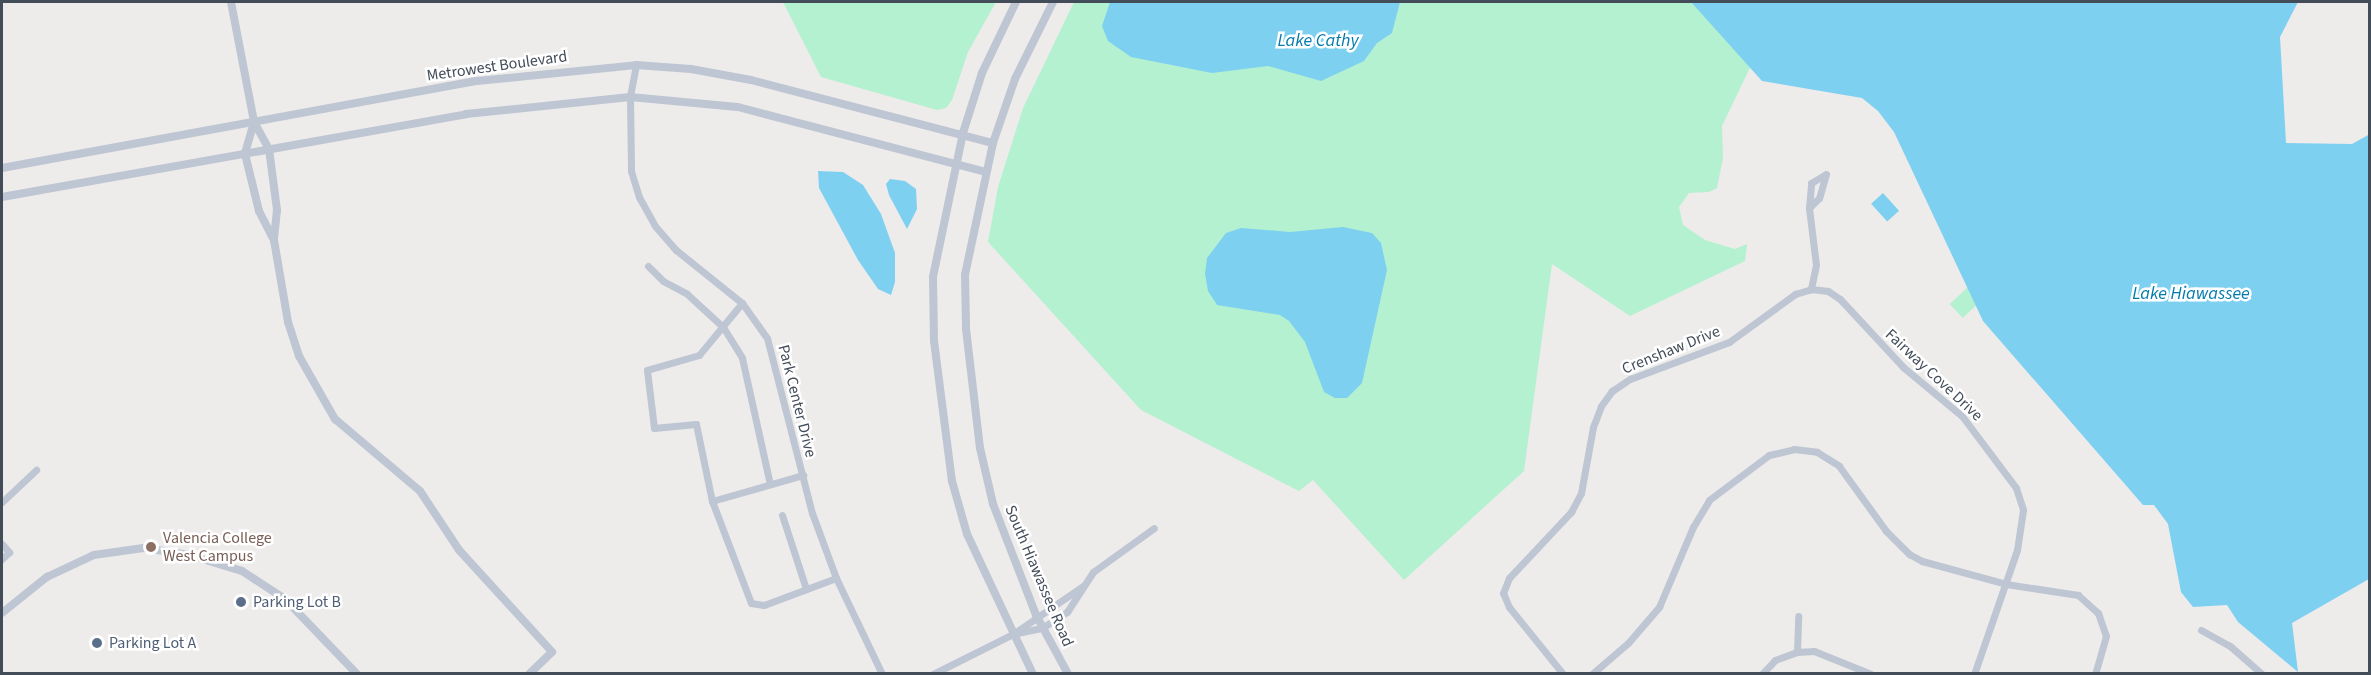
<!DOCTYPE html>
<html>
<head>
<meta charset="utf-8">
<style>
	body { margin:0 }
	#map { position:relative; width:2371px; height:675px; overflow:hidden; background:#eeebeb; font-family:"Source Sans 3",sans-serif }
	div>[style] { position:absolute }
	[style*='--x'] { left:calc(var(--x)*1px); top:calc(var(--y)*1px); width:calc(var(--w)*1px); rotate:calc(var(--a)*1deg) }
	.green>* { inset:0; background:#b4f1d0; transform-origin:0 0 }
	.water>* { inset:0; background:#7ed0f1; transform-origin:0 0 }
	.minor>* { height:7px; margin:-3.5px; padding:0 3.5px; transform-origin:3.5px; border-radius:3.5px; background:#bdc6d2 }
	.tertiary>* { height:8px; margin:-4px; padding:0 4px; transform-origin:4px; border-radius:4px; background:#bdc6d2 }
	.dots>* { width:16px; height:16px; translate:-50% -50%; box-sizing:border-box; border:3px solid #fff; border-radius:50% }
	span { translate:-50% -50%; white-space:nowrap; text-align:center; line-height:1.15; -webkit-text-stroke:5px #fff; paint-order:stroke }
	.street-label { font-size:16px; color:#434d59 }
	.education-label { font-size:16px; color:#785e54 }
	.left { translate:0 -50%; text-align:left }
	.service-label { font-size:16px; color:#4e5e75 }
	.water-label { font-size:18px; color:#037bab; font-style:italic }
	.frame { position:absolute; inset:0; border:3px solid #434d59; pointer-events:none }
</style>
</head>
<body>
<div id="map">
	<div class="green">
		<i style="clip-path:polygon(783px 2px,996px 2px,968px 52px,952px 100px,946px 108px,937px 110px,821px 77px)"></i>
		<i style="clip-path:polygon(1074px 2px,1733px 2px,1757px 53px,1722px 126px,1723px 158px,1717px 188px,1709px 192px,1689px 193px,1679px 207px,1683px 225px,1705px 240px,1735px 249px,1747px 244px,1745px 261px,1630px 316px,1552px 264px,1524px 471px,1404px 580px,1313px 480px,1299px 491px,1141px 410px,988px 242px,998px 187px,1023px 108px)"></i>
		<i style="left:1968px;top:287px;width:19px;height:25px;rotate:47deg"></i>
	</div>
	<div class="water">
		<i style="clip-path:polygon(1110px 2px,1400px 2px,1392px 33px,1377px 43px,1364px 61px,1321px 81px,1268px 66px,1212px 73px,1131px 57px,1108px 41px,1102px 26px)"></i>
		<i style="clip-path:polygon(1691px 2px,2298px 2px,2280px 37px,2286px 143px,2352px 144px,2370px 134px,2369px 579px,2292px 623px,2298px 672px,2238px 622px,2227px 605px,2193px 607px,2181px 592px,2168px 524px,2154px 505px,2143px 505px,1983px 321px,1894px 132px,1878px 111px,1862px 98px,1762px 81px)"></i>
		<i style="clip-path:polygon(818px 171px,843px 172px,863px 185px,881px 214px,895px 253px,895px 282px,891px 295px,878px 289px,858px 260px,819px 188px)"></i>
		<i style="clip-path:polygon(890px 179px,905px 181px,916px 189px,917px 209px,907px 229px,889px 195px,886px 184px)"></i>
		<i style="left:1883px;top:193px;width:24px;height:16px;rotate:48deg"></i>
		<i style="clip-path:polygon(1343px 227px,1372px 233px,1381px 243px,1387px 270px,1362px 383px,1347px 398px,1335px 398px,1324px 392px,1305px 342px,1289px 321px,1280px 315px,1217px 305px,1208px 291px,1205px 274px,1207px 258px,1226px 233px,1241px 228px,1290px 232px)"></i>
	</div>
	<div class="minor">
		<i style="--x:636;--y:65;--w:33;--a:101"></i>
		<i style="--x:630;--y:97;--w:74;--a:89.2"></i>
		<i style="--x:631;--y:171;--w:27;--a:73"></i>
		<i style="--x:639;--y:197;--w:33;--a:61"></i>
		<i style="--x:655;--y:226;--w:32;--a:49"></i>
		<i style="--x:676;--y:250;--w:85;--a:38.8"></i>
		<i style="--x:742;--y:303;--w:43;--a:54.5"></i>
		<i style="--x:767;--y:338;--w:181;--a:75.6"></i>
		<i style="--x:812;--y:513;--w:69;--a:69.7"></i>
		<i style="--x:836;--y:578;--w:106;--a:64.4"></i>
		<i style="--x:1809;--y:208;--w:25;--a:-85"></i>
		<i style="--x:1811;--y:183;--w:17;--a:-31"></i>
		<i style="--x:1826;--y:174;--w:25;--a:106"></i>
		<i style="--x:1819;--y:198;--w:14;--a:135"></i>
		<i style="--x:1809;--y:208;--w:57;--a:83"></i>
		<i style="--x:1816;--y:265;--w:25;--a:102"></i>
		<i style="--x:648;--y:266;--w:21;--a:45"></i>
		<i style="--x:663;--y:281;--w:27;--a:28"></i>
		<i style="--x:687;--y:294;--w:49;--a:42.5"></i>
		<i style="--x:723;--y:327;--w:36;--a:58"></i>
		<i style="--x:742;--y:358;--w:129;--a:77.5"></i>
		<i style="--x:742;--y:303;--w:67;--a:129.6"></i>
		<i style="--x:699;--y:355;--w:54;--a:163.9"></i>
		<i style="--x:647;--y:370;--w:58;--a:83.1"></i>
		<i style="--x:654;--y:428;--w:42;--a:-5.4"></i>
		<i style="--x:696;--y:424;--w:79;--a:78.3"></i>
		<i style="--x:712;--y:501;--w:95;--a:-15.9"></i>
		<i style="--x:712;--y:501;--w:109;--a:69.1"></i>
		<i style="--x:751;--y:603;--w:13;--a:9"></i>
		<i style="--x:764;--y:605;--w:77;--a:-20.6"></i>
		<i style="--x:2;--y:502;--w:47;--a:-43.3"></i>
		<i style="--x:782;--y:515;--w:78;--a:72"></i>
		<i style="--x:2;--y:544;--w:11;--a:49"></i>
		<i style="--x:9;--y:552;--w:10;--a:135"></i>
		<i style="--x:2201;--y:630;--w:33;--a:29"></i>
		<i style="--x:2230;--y:646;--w:43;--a:41.2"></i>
		<i style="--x:1013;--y:634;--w:30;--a:-12"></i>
		<i style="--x:1042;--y:628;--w:30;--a:-33"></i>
		<i style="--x:1067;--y:612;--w:48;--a:-57"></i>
		<i style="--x:1093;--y:572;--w:75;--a:-35.8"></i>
		<i style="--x:1797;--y:652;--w:36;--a:-88"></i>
		<i style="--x:933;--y:674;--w:89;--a:-26.6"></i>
		<i style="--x:1013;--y:634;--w:85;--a:-34.4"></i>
		<i style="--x:1563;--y:674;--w:86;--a:-128.9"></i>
		<i style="--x:1509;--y:607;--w:15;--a:-113"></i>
		<i style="--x:1503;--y:593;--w:16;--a:-68"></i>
		<i style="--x:1509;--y:578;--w:91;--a:-46.8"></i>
		<i style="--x:1571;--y:512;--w:21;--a:-62"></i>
		<i style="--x:1581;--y:493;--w:67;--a:-79.7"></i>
		<i style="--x:1593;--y:427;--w:22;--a:-69"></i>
		<i style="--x:1601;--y:406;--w:19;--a:-54"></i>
		<i style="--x:1612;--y:391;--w:22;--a:-34"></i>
		<i style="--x:1630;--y:379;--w:106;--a:-20.5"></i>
		<i style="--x:1729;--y:342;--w:82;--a:-36"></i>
		<i style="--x:1795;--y:294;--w:17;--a:-17"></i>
		<i style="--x:1811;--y:289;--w:17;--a:7"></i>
		<i style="--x:1828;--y:291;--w:14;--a:34"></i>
		<i style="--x:1840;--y:299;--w:93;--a:47.2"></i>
		<i style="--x:1903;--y:367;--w:77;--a:39.7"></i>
		<i style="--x:1962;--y:416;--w:90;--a:53.1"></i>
		<i style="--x:2016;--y:488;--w:23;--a:72"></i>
		<i style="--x:2023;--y:510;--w:40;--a:98.5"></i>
		<i style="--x:2017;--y:550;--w:131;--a:109.1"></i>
		<i style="--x:1592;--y:674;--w:48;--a:-40.7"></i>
		<i style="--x:1628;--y:643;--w:48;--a:-49.3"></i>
		<i style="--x:1659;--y:607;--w:87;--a:-67"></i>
		<i style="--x:1693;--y:527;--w:31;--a:-59"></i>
		<i style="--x:1709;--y:500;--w:75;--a:-36.9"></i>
		<i style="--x:1769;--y:455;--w:26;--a:-13"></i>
		<i style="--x:1794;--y:449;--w:23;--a:7"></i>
		<i style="--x:1817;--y:452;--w:26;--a:32"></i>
		<i style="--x:1839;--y:466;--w:80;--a:54.1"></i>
		<i style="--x:1886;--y:531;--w:33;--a:45"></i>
		<i style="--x:1909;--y:554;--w:15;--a:28"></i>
		<i style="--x:1922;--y:561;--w:87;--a:15.3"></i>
		<i style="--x:2006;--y:584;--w:73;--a:8.7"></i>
		<i style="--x:2078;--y:595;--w:27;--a:42"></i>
		<i style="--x:2098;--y:613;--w:24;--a:71"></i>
		<i style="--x:2106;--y:636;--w:40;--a:106"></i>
		<i style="--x:1762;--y:674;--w:19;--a:-47"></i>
		<i style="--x:1775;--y:660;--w:23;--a:-20"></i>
		<i style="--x:1797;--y:652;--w:17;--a:-3"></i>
		<i style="--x:1814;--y:651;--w:61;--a:22"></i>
	</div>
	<div class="tertiary">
		<i style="--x:231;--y:2;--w:122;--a:79.1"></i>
		<i style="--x:254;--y:122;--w:31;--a:61"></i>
		<i style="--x:269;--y:149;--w:62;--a:82.5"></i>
		<i style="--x:277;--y:210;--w:30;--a:96"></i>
		<i style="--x:274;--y:240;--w:83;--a:80.3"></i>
		<i style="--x:288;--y:322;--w:36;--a:72"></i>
		<i style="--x:299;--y:356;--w:73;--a:60.3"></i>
		<i style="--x:335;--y:419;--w:111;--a:40.3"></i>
		<i style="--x:420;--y:491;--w:71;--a:56.5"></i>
		<i style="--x:459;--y:550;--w:138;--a:47.6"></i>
		<i style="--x:552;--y:652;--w:32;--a:136"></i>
		<i style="--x:1016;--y:2;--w:79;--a:115.6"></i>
		<i style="--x:982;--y:73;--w:63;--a:107.6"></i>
		<i style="--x:963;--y:133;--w:147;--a:101.8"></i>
		<i style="--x:933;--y:277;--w:64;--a:89.1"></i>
		<i style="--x:934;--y:341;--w:141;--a:82.7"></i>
		<i style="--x:952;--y:481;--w:55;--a:74.2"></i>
		<i style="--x:967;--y:534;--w:155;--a:64.8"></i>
		<i style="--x:1053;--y:2;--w:86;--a:116.3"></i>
		<i style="--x:1015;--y:79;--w:68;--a:109"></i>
		<i style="--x:993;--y:143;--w:135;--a:102"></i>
		<i style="--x:965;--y:275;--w:54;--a:88.9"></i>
		<i style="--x:966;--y:329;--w:120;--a:83.3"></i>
		<i style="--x:980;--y:448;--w:57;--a:76.9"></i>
		<i style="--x:993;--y:504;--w:119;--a:68.8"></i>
		<i style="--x:1036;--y:615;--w:67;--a:61.5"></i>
		<i style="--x:254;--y:122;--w:33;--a:106"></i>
		<i style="--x:245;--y:154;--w:59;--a:76.2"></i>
		<i style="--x:259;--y:211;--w:30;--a:63"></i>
		<i style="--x:2;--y:168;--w:483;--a:-10.4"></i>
		<i style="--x:477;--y:81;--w:160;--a:-5.7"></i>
		<i style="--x:636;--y:65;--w:55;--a:4.2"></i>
		<i style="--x:691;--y:69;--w:61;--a:10.4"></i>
		<i style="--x:751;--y:80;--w:250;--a:14.6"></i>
		<i style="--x:2;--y:197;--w:471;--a:-10.1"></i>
		<i style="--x:466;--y:114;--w:165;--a:-5.9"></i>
		<i style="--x:630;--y:97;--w:108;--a:5.3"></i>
		<i style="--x:738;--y:107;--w:255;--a:14.7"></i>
		<i style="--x:2;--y:613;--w:58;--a:-38.7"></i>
		<i style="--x:47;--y:577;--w:52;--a:-25.1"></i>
		<i style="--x:94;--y:555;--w:50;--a:-8"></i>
		<i style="--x:144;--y:548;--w:46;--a:8.8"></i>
		<i style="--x:189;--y:555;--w:55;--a:16.8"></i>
		<i style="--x:242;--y:571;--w:51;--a:33.1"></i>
		<i style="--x:285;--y:599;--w:104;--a:46.2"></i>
	</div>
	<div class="dots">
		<i style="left:151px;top:547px;background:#8d6e63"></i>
		<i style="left:241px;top:602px;background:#5c6f8a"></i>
		<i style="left:97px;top:643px;background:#5c6f8a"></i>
	</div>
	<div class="street-label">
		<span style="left:497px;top:66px;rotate:-8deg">Metrowest Boulevard</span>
		<span style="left:1671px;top:350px;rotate:-22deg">Crenshaw Drive</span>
		<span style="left:1934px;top:375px;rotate:43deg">Fairway Cove Drive</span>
		<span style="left:797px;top:401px;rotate:76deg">Park Center Drive</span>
		<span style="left:1039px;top:576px;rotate:67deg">South Hiawassee Road</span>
	</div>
	<div class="education-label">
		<span class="left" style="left:163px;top:547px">Valencia College<br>West Campus</span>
	</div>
	<div class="service-label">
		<span class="left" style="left:253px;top:602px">Parking Lot B</span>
		<span class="left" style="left:109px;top:643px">Parking Lot A</span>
	</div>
	<div class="water-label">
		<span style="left:1318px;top:41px">Lake Cathy</span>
		<span style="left:2191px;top:294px">Lake Hiawassee</span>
	</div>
	<div class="frame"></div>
</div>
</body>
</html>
